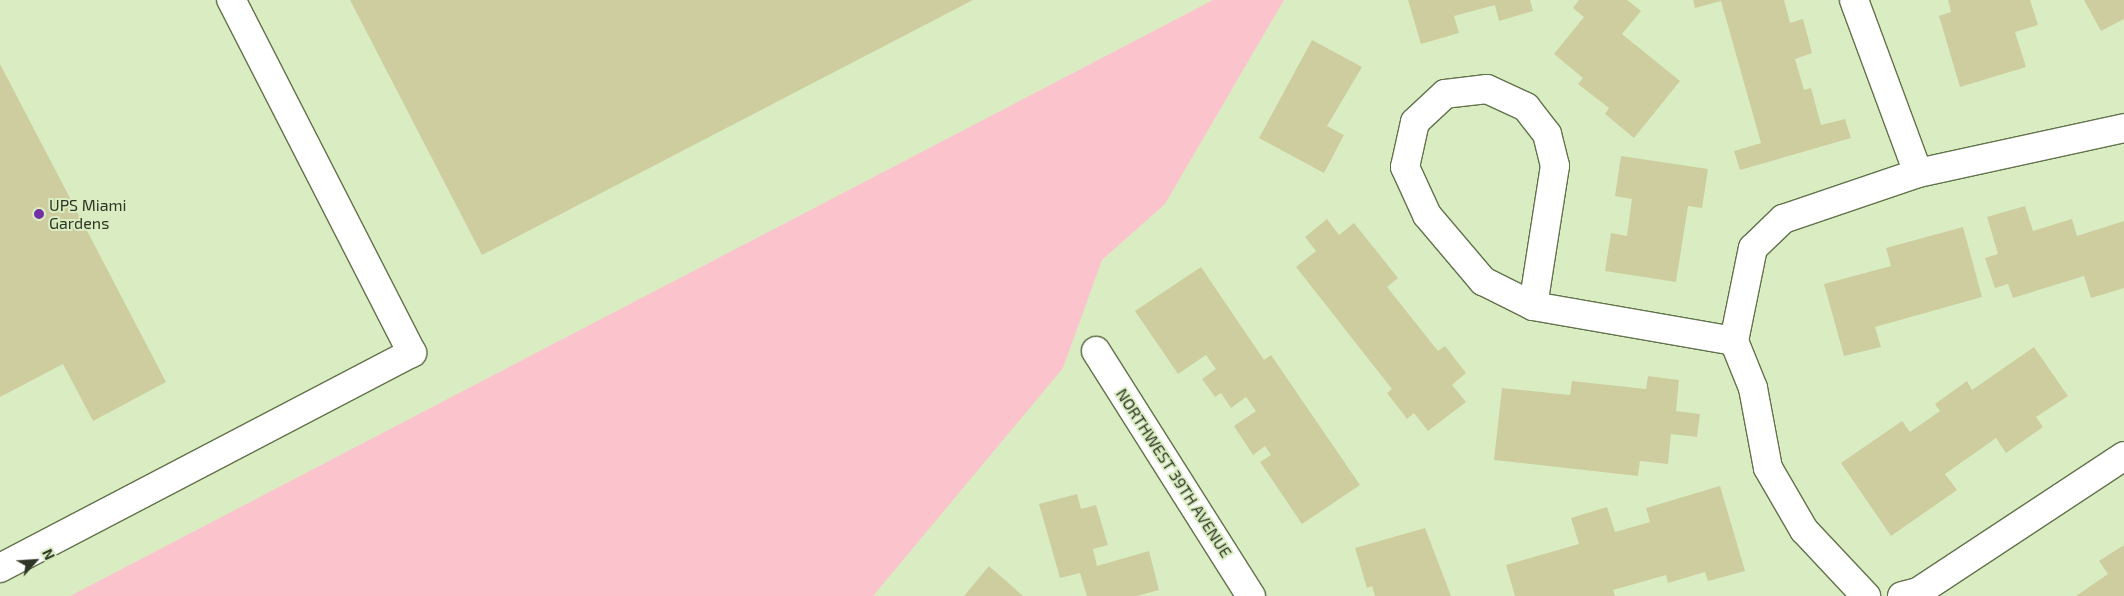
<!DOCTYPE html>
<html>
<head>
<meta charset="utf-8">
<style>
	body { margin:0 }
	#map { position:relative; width:2124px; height:596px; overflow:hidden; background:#daedc2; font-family:"Exo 2",sans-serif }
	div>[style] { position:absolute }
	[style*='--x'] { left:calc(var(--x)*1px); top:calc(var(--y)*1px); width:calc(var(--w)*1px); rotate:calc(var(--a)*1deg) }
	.green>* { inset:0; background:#fbc4cd }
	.building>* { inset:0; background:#cdcd9f }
	.roads { filter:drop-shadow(1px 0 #62724b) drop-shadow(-1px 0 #62724b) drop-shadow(0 1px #62724b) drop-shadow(0 -1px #62724b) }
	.minor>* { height:28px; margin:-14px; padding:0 14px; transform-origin:14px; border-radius:14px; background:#fff }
	.dots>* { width:14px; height:14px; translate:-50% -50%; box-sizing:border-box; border:2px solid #daedc2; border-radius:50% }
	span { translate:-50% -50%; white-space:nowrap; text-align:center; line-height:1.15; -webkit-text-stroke:4px #daedc2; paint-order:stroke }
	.poi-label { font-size:16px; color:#2f3625 }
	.left { translate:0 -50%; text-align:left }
	.street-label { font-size:16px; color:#2f3625 }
	.north { position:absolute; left:10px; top:536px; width:50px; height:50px; -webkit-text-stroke:4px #daedc2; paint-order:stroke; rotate:64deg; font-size:14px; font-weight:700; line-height:20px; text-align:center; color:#2f3625 }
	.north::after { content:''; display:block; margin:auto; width:18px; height:22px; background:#2f3625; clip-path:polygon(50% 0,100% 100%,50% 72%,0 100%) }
</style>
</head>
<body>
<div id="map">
	<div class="green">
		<i style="clip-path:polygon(1213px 0,1284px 0,1165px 204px,1102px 260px,1063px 368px,873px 596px,70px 596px)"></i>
	</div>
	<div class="building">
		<i style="clip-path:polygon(350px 0,973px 0,482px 255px)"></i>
		<i style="clip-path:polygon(1408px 0,1530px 0,1533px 11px,1499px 21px,1495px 5px,1454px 16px,1459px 33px,1421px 44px)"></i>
		<i style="clip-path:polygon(1579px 0,1627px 0,1641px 11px,1622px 34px,1680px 81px,1634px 138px,1605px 114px,1609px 108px,1578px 84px,1583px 78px,1554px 54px,1584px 17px,1573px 8px)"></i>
		<i style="clip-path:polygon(1693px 0,1784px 0,1790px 23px,1803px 19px,1812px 53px,1795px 59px,1804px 90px,1811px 88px,1821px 125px,1845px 119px,1851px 138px,1740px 170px,1734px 151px,1761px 143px,1721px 1px,1695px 8px)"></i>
		<i style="clip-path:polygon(1948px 0,2030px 0,2038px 25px,2015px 32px,2026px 67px,1960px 87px,1939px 16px,1951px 12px)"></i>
		<i style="clip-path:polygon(2084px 0,2124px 0,2124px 19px,2101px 31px)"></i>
		<i style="clip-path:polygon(1312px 40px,1362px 67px,1327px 126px,1344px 135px,1324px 173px,1259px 138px)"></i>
		<i style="clip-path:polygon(0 64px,166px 382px,93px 421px,63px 364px,0 397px)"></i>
		<i style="clip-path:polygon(1621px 156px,1708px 169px,1702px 208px,1688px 206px,1676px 282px,1605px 271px,1611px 233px,1627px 236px,1632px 199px,1615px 196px)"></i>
		<i style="clip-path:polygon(2025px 206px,2033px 231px,2072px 219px,2077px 236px,2124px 221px,2124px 288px,2091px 298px,2084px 276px,2013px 298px,2008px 284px,1995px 288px,1985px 258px,1998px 254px,1987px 217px)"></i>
		<i style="clip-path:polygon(1327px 219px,1339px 235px,1354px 223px,1398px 278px,1387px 287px,1438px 351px,1445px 346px,1466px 373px,1452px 385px,1466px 402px,1428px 431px,1414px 413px,1407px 419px,1387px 393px,1392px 389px,1296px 267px,1316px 251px,1305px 237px)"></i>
		<i style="clip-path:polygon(1963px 227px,1982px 297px,1875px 327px,1881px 347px,1844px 356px,1824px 284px,1891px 266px,1886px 248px)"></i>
		<i style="clip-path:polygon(1201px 267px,1264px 360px,1271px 355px,1360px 485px,1302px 524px,1260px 462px,1271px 455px,1265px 446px,1253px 455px,1234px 426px,1256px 411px,1246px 397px,1231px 408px,1221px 393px,1215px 397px,1202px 379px,1216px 369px,1206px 355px,1178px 374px,1135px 311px)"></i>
		<i style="clip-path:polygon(2034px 347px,2068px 396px,2036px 417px,2043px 427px,2006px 453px,1996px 438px,1945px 474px,1957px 490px,1891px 536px,1841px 463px,1902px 421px,1910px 432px,1940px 411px,1935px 404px,1967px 381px,1972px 390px)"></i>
		<i style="clip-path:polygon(1648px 376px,1679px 380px,1676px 411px,1700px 414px,1697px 437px,1671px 434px,1668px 464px,1640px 461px,1638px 476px,1494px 460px,1502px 388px,1570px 395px,1572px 381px,1646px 389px)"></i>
		<i style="clip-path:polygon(1720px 486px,1745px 571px,1708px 581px,1705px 572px,1668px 583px,1666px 575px,1613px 590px,1615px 596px,1515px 596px,1506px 565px,1579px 544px,1571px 518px,1607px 507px,1615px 532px,1650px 522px,1646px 508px)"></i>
		<i style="clip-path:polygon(1077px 494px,1081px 509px,1096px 505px,1108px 545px,1093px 549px,1097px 566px,1149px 551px,1159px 590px,1137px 596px,1087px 596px,1080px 573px,1060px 578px,1039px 504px)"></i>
		<i style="clip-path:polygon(1425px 528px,1451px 596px,1375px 596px,1372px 586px,1367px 588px,1355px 548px)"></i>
		<i style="clip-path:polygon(2124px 545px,2124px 596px,2076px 596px,2108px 574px,2099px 561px)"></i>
		<i style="clip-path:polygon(989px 566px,1023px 596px,964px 596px)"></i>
	</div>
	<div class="roads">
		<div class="minor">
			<i style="--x:1854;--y:0;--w:184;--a:69.7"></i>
			<i style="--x:1533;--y:306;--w:142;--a:-81.1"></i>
			<i style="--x:1555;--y:166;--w:33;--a:-104"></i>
			<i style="--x:1547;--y:134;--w:34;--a:-128"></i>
			<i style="--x:1526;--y:107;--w:43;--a:-155.2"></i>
			<i style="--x:1487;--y:89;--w:42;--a:173.2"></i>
			<i style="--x:1445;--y:94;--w:41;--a:137"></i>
			<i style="--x:1415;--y:122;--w:46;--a:102.5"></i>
			<i style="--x:1405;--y:167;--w:53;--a:65.4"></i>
			<i style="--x:1427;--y:215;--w:87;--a:49.7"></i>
			<i style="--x:1483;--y:281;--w:56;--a:26.6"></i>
			<i style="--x:1533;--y:306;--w:204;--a:9.9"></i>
			<i style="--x:1734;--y:341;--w:51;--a:68"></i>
			<i style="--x:1753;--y:388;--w:81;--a:79.4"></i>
			<i style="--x:1768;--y:468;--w:72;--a:59.9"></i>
			<i style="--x:1804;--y:530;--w:91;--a:46.8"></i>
			<i style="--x:1734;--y:341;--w:95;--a:-78.5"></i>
			<i style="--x:1753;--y:248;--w:42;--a:-44"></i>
			<i style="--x:1783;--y:219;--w:143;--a:-18.8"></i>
			<i style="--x:1918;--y:173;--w:211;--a:-12.3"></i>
			<i style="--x:1096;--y:351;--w:290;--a:57.7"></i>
			<i style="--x:0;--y:568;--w:465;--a:-27.6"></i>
			<i style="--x:412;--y:353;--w:397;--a:-117.1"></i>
			<i style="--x:1902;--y:596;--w:16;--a:-14"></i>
			<i style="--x:1918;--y:592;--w:247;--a:-33.4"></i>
		</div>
	</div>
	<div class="dots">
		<i style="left:39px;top:214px;background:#7330a4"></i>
	</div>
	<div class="poi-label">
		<span class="left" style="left:49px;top:214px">UPS Miami<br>Gardens</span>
	</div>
	<div class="street-label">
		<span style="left:1174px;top:473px;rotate:57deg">NORTHWEST 39TH AVENUE</span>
	</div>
	<div class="north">N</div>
</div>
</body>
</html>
